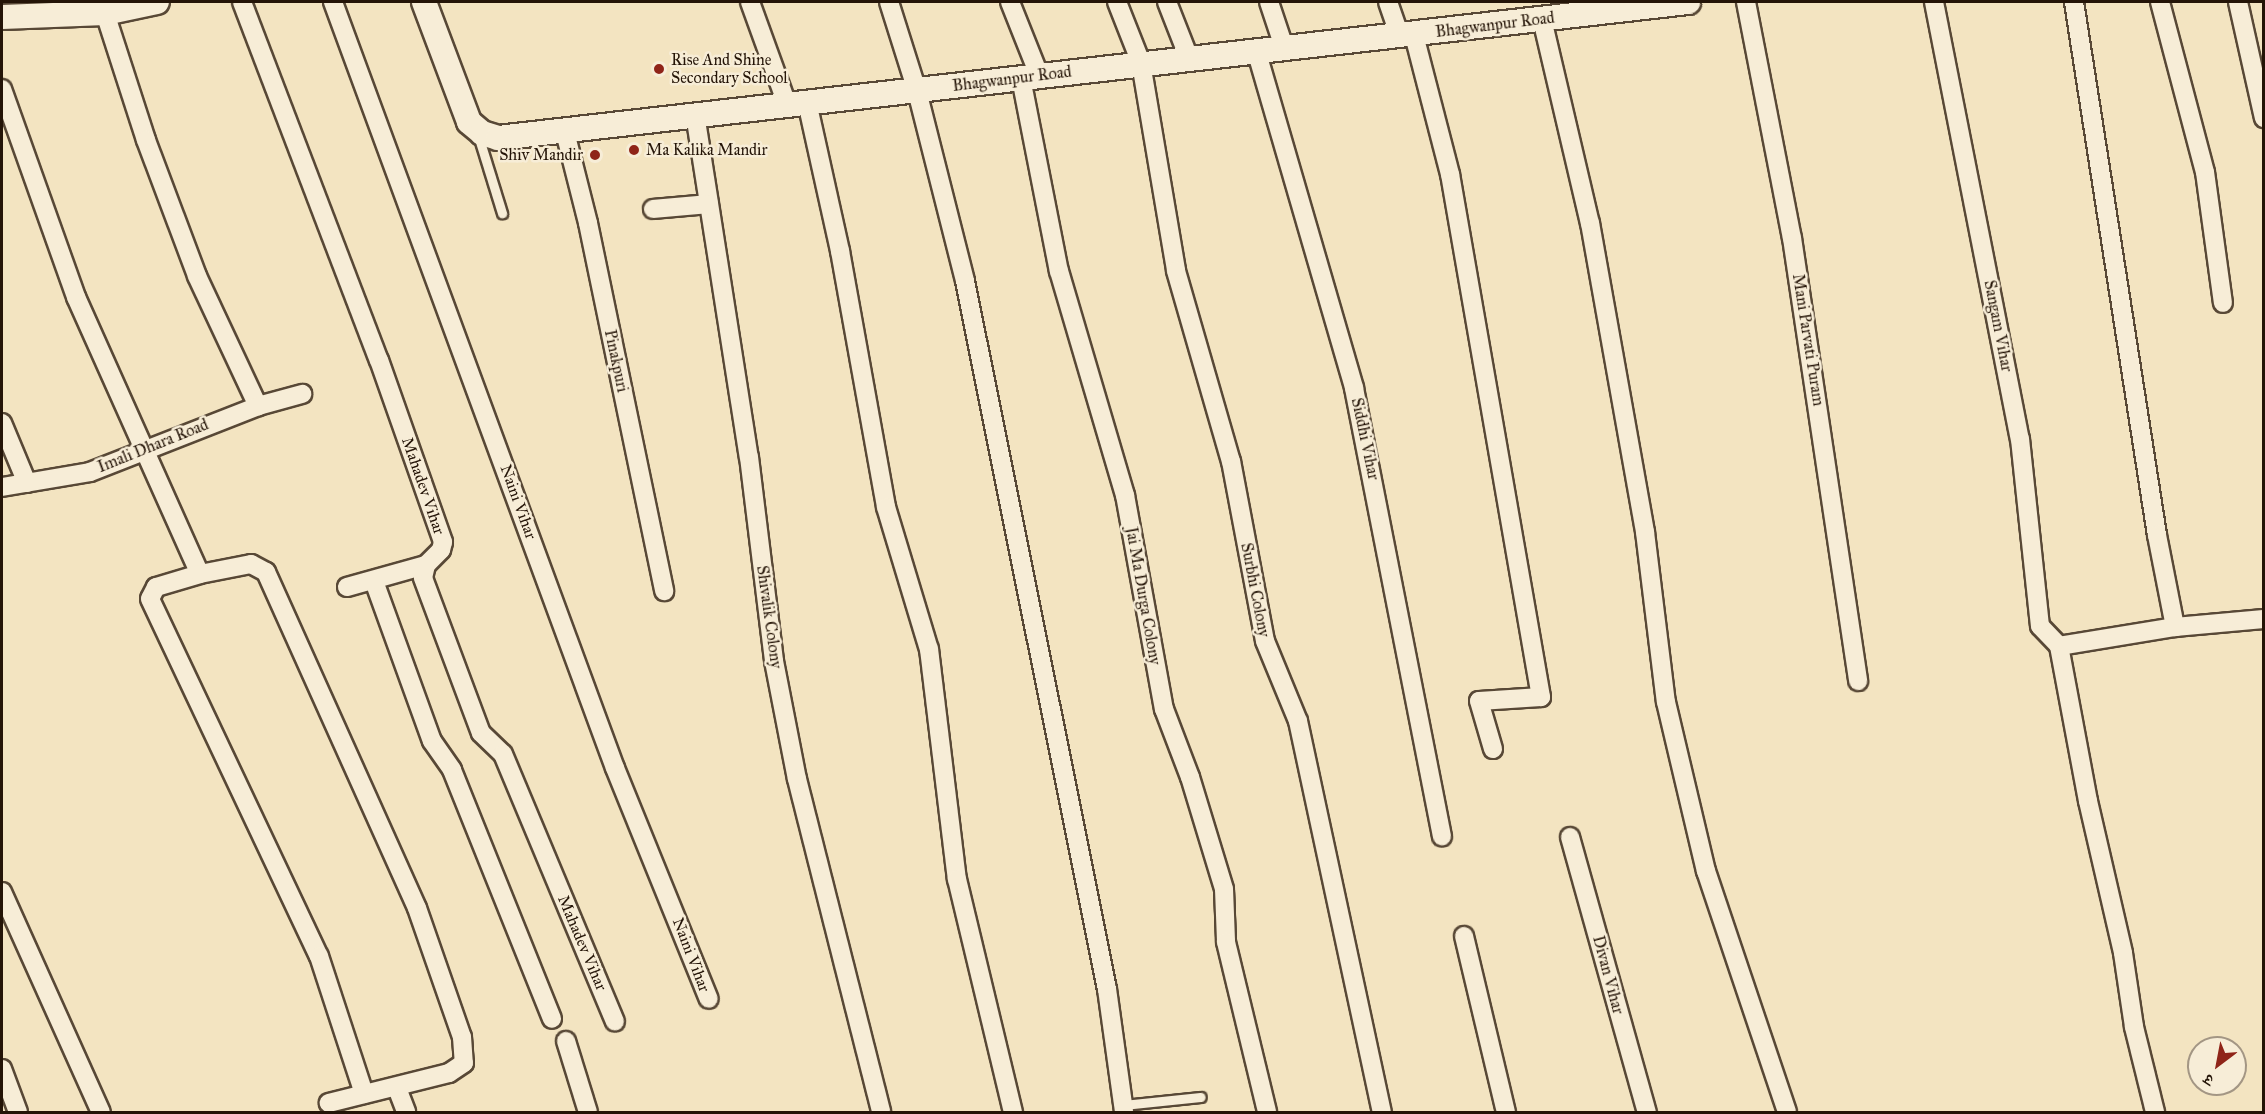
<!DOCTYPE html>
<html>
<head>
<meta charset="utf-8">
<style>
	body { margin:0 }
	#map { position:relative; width:2265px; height:1114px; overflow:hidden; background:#f3e4c1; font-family:"IM FELL Great Primer","Noto Serif Devanagari",serif }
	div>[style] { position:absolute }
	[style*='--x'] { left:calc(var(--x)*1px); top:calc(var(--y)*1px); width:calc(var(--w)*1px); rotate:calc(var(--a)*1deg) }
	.roads { filter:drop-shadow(2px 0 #584836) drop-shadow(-2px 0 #584836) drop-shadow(0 2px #584836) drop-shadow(0 -2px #584836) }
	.service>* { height:9px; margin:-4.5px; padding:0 4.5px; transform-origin:4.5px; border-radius:4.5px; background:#f7edd7 }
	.minor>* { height:18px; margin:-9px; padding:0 9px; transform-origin:9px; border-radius:9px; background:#f7edd7 }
	.tertiary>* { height:24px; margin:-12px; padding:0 12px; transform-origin:12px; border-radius:12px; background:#f7edd7 }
	.dots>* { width:16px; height:16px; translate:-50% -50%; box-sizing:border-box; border:3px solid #f7edd7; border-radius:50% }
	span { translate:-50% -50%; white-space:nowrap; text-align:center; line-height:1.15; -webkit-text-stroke:5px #f7edd7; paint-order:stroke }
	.street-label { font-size:16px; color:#241407 }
	.poi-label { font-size:16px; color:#241407 }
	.left { translate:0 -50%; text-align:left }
	.right { translate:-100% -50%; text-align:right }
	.frame { position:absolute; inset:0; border:3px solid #241407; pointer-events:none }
	.north { position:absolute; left:2187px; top:1036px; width:60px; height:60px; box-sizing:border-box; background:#f7edd7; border:2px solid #a39684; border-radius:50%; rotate:212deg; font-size:16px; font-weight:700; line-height:24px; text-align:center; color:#241407 }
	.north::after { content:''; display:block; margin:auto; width:21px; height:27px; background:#8f2418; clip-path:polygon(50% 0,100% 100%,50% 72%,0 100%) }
</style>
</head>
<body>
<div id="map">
	<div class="roads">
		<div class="service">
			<i style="--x:478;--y:135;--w:82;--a:72.9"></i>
			<i style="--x:1123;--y:1105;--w:78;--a:-5.9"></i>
		</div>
		<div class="minor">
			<i style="--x:242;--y:2;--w:383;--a:69.1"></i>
			<i style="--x:379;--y:360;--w:193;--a:70.6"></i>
			<i style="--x:443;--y:542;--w:8;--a:104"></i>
			<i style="--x:441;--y:550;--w:21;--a:135"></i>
			<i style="--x:426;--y:565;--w:13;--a:103"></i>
			<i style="--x:423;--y:578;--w:165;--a:69.5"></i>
			<i style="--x:481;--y:733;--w:30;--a:44"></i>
			<i style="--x:503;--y:754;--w:290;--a:67.3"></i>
			<i style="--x:333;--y:2;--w:816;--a:69.79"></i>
			<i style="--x:615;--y:768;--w:249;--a:67.9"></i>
			<i style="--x:750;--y:2;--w:109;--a:70.1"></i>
			<i style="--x:889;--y:2;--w:93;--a:72.5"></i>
			<i style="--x:917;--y:91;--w:196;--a:75.8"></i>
			<i style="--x:965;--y:281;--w:722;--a:78.66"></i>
			<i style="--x:1107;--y:989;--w:124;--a:82.1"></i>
			<i style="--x:1010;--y:2;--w:79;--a:68.3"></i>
			<i style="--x:1117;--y:2;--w:66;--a:68.5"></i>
			<i style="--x:1141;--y:63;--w:211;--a:80.4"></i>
			<i style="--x:1176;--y:271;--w:198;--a:73.9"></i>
			<i style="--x:1231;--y:461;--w:183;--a:79.3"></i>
			<i style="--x:1265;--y:641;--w:87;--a:67.6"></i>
			<i style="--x:1298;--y:721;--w:400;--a:77.9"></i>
			<i style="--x:1167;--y:2;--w:60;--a:68.6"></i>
			<i style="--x:1269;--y:2;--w:47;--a:71.6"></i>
			<i style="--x:1388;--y:2;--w:36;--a:71"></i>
			<i style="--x:1746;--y:2;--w:240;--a:79"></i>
			<i style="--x:1792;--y:238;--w:448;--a:81.5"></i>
			<i style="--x:1934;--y:2;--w:445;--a:78.9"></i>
			<i style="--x:2020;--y:439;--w:188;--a:83.9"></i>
			<i style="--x:2040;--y:626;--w:28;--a:46"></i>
			<i style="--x:2074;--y:2;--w:539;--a:81.15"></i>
			<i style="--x:2157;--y:535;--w:94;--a:78.9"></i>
			<i style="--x:2160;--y:2;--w:176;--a:75.2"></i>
			<i style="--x:2205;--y:172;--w:132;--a:82.2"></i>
			<i style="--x:2238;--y:2;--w:119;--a:77.4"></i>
			<i style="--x:105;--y:13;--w:133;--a:72.1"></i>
			<i style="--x:146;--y:140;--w:145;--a:69.4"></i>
			<i style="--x:197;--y:276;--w:144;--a:64.9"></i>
			<i style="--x:1542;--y:19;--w:210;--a:76.8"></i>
			<i style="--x:1590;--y:223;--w:314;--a:79.9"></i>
			<i style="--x:1645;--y:532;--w:171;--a:83"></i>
			<i style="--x:1666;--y:702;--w:174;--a:76.7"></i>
			<i style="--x:1706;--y:871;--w:254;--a:71.4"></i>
			<i style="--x:1414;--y:35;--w:144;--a:75.5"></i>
			<i style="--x:1450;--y:174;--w:531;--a:80.13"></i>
			<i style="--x:1541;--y:697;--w:62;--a:176.3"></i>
			<i style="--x:1479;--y:701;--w:50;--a:73.7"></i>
			<i style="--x:1256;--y:50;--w:352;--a:73.8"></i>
			<i style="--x:1354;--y:388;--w:457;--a:78.9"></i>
			<i style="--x:1021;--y:78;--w:197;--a:78.9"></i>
			<i style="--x:1059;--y:271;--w:234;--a:73.6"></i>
			<i style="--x:1125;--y:495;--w:218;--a:79.7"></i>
			<i style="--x:1164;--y:709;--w:73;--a:69.1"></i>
			<i style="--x:1190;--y:777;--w:117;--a:73.1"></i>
			<i style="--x:1224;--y:889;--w:53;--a:87.8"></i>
			<i style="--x:1226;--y:942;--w:175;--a:76.4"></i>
			<i style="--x:2;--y:89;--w:221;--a:70.4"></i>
			<i style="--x:76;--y:297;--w:303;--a:65.9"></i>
			<i style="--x:200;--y:574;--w:46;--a:163.5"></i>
			<i style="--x:156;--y:587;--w:13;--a:117"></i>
			<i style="--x:150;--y:599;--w:395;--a:64.7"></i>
			<i style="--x:319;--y:956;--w:145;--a:71.9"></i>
			<i style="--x:807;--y:102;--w:153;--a:77.5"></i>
			<i style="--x:840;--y:251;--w:260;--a:79.8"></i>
			<i style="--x:886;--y:507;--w:148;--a:73.2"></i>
			<i style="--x:929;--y:649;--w:232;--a:83.1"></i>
			<i style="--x:957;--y:879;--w:240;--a:76.5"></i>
			<i style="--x:695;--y:114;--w:347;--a:81.1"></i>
			<i style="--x:749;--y:457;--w:206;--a:83"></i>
			<i style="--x:774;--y:661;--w:120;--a:79"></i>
			<i style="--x:797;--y:779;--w:343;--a:75.8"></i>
			<i style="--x:565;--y:132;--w:94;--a:75.8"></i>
			<i style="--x:588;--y:223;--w:376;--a:78.3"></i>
			<i style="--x:653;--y:209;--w:56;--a:-5.1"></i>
			<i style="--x:2;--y:423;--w:65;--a:67.4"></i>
			<i style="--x:2;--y:487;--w:89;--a:-9.7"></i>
			<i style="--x:90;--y:472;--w:180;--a:-21.4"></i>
			<i style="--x:258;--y:406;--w:46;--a:-15.3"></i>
			<i style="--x:200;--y:574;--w:52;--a:-11.1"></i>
			<i style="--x:251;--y:564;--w:17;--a:28"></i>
			<i style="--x:266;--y:572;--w:368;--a:65.8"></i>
			<i style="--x:417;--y:908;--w:137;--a:70.8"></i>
			<i style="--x:462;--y:1037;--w:26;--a:86"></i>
			<i style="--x:464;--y:1063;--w:18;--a:146"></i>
			<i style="--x:449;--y:1073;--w:124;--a:166"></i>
			<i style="--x:374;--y:581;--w:170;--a:70.1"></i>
			<i style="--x:432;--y:741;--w:35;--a:55"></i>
			<i style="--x:452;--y:770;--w:268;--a:68.1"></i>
			<i style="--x:347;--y:587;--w:82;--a:-15.6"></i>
			<i style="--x:2059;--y:646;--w:158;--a:79.4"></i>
			<i style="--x:2088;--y:801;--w:156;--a:77"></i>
			<i style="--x:2123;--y:953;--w:75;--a:81.5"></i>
			<i style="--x:2134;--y:1027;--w:88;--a:76.1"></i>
			<i style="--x:2059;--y:646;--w:118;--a:-9.3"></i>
			<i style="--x:2175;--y:627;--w:89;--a:-5.1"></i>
			<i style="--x:1570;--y:837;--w:286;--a:74.4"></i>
			<i style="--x:2;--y:892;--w:241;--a:65.8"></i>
			<i style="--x:1464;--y:936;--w:181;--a:76.6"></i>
			<i style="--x:566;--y:1041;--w:74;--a:72.8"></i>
			<i style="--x:2;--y:1069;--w:46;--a:69.6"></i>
			<i style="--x:397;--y:1088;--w:26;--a:69"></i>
		</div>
		<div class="tertiary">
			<i style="--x:424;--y:2;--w:128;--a:69.4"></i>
			<i style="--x:469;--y:122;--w:17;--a:40"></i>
			<i style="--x:482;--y:133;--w:17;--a:17"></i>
			<i style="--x:498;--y:138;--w:1198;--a:-6.52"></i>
			<i style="--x:2;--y:17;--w:103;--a:-2.2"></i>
			<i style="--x:105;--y:13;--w:53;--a:-11.9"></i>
		</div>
	</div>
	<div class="dots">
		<i style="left:659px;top:69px;background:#8f2418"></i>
		<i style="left:634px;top:150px;background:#8f2418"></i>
		<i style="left:595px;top:155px;background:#8f2418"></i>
	</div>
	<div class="street-label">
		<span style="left:1495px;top:25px;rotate:-7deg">Bhagwanpur Road</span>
		<span style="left:1012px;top:79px;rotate:-7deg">Bhagwanpur Road</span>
		<span style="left:1998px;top:326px;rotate:79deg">Sangam Vihar</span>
		<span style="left:1808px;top:340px;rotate:81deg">Mani Parvati Puram</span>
		<span style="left:616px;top:361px;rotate:78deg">Pinakpuri</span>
		<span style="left:1365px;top:439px;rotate:78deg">Siddhi Vihar</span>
		<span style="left:153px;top:446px;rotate:-22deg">Imali Dhara Road</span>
		<span style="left:423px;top:486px;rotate:71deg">Mahadev Vihar</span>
		<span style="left:518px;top:502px;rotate:70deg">Naini Vihar</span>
		<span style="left:1255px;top:590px;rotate:79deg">Surbhi Colony</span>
		<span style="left:1143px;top:596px;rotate:80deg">Jai Ma Durga Colony</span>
		<span style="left:769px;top:617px;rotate:82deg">Shivalik Colony</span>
		<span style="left:582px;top:943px;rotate:67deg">Mahadev Vihar</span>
		<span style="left:691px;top:955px;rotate:69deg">Naini Vihar</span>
		<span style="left:1608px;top:975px;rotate:75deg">Divan Vihar</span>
	</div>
	<div class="poi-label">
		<span class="left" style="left:671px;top:69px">Rise And Shine<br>Secondary School</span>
		<span class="left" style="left:646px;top:150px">Ma Kalika Mandir</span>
		<span class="right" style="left:583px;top:155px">Shiv Mandir</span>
	</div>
	<div class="frame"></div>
	<div class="north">उ</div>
</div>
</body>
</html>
